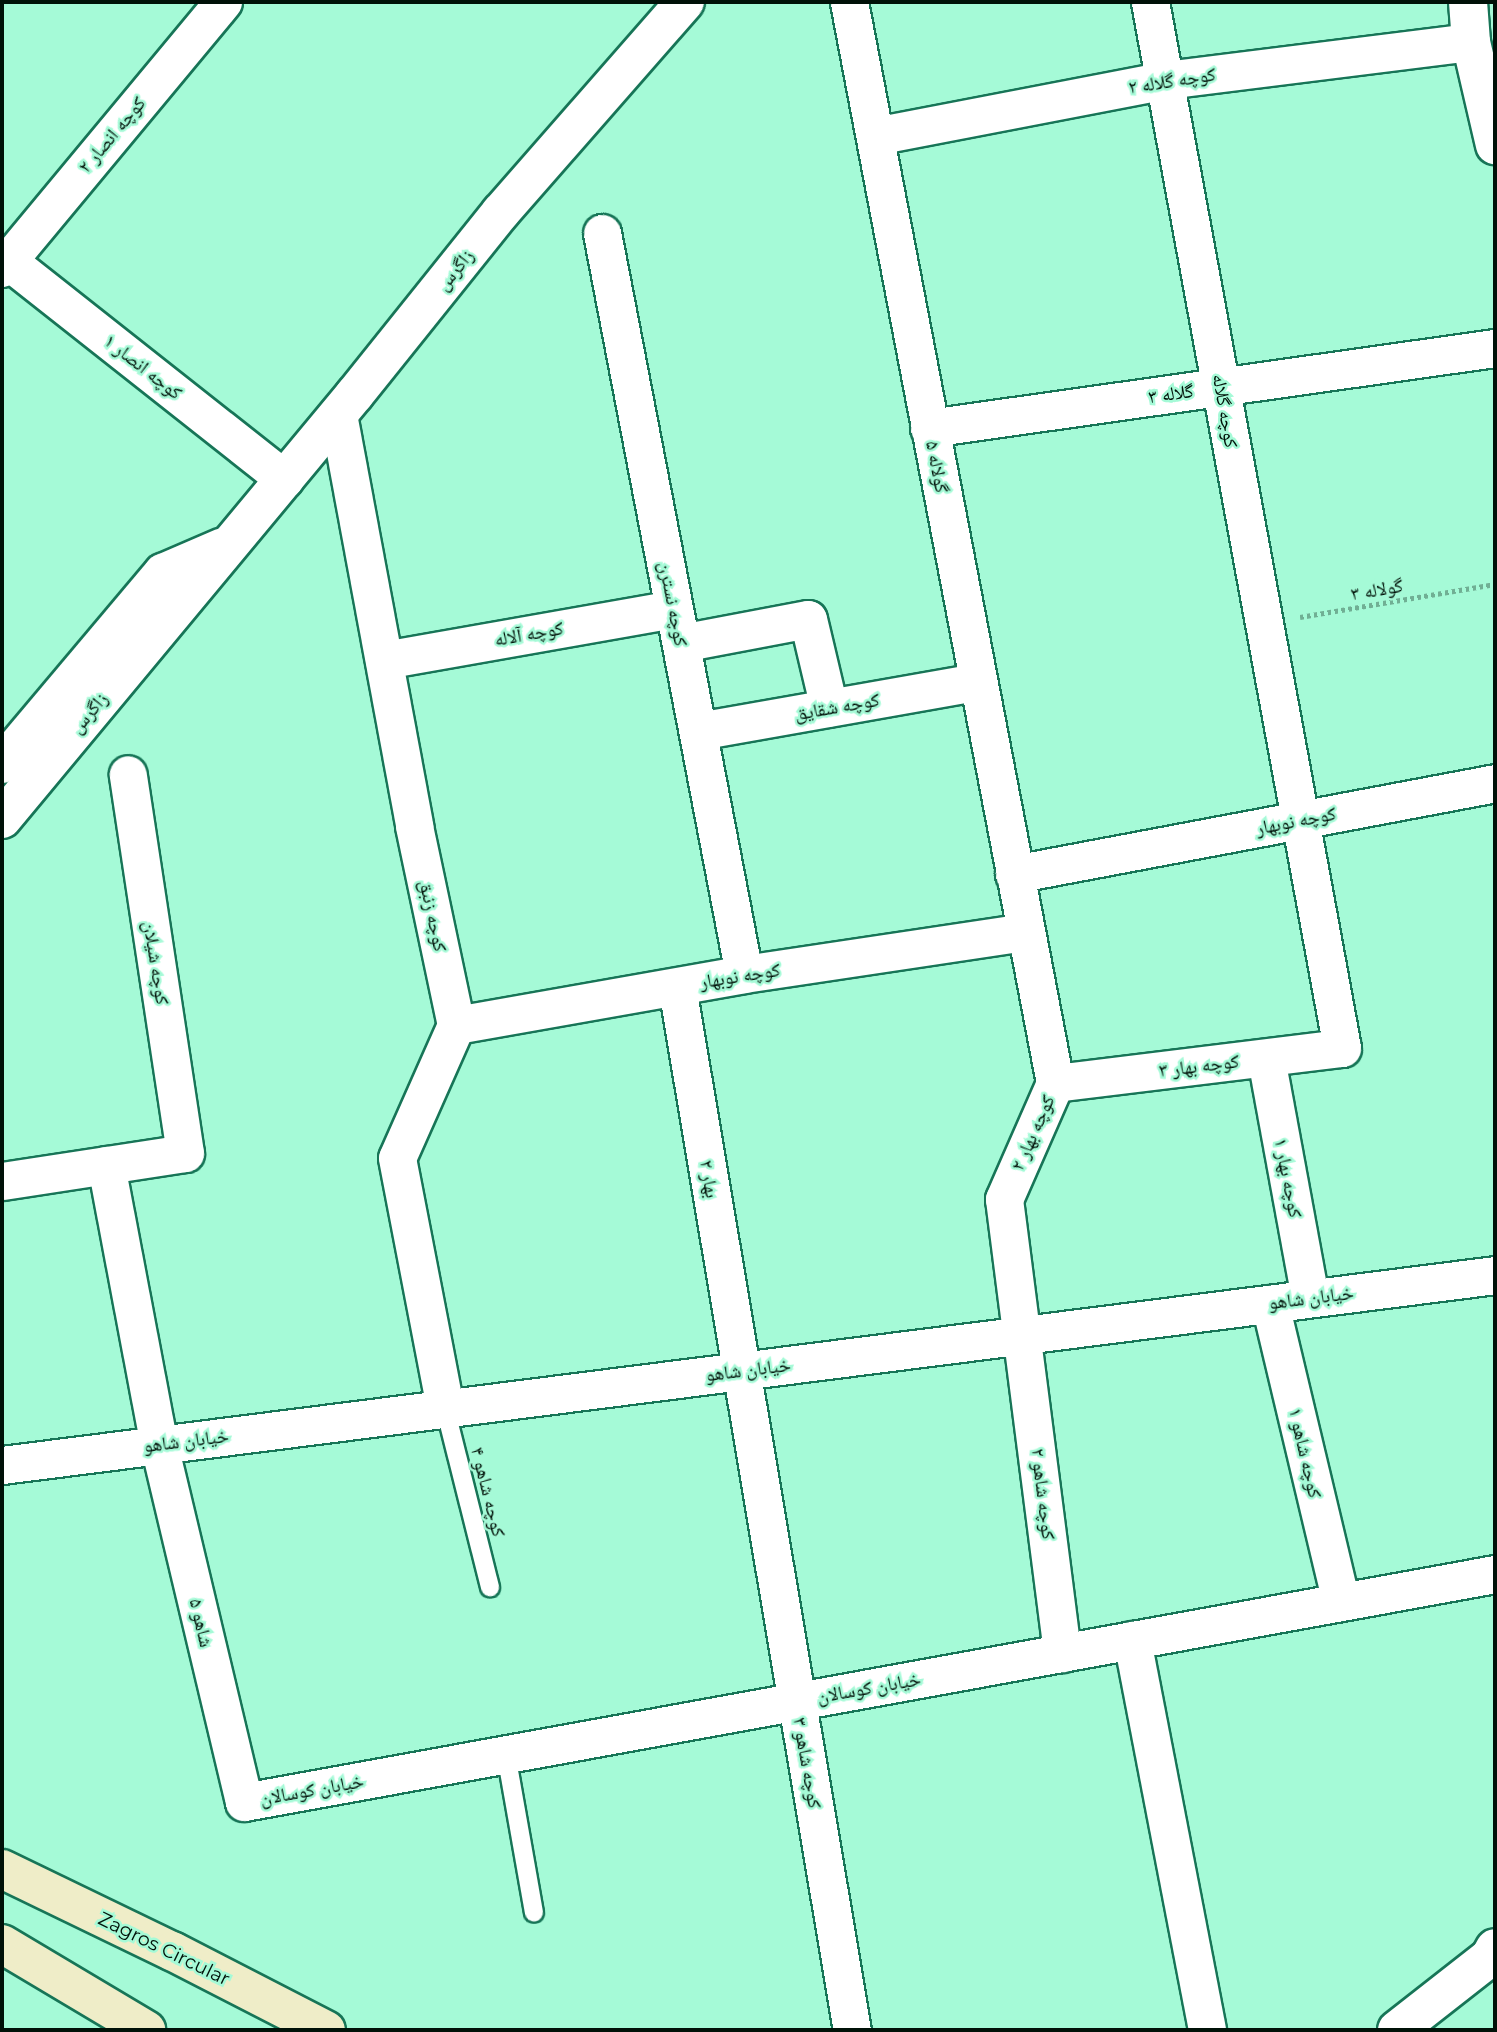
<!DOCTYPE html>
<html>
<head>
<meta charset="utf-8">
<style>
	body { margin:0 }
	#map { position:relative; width:1497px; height:2032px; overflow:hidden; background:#a5fad7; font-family:Montserrat,"Noto Naskh Arabic",sans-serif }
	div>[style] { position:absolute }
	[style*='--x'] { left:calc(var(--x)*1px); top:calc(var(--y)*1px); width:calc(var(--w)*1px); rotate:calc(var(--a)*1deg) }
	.path>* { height:4.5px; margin-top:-2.25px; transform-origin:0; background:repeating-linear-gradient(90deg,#70af94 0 3.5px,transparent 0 7px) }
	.roads { filter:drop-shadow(2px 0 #177557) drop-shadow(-2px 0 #177557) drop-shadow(0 2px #177557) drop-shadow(0 -2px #177557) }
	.service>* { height:18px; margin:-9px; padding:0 9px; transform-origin:9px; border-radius:9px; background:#fff }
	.minor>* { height:37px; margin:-18.5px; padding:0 18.5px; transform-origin:18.5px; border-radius:18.5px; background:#fff }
	.tertiary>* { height:38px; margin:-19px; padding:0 19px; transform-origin:19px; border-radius:19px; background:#fff }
	.secondary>* { height:38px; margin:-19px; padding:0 19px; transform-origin:19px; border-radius:19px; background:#efedc8 }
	span { translate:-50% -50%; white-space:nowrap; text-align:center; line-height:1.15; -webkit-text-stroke:5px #a5fad7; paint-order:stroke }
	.street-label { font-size:19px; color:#001108 }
	.frame { position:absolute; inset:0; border:4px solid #001108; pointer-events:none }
</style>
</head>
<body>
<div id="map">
	<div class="path">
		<i style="--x:1300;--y:617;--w:198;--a:-9.6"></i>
	</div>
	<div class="roads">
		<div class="service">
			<i style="--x:445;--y:1408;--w:185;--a:75.9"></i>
			<i style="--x:506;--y:1754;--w:161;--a:80"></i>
		</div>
		<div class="minor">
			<i style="--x:849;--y:2;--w:1100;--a:79.21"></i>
			<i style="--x:1055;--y:1083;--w:127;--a:113.7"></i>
			<i style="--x:1004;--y:1199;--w:458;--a:82.7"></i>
			<i style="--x:875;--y:136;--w:295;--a:-10.9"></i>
			<i style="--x:1165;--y:80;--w:308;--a:-7.1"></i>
			<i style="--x:602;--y:233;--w:754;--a:79.15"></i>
			<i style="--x:2;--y:256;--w:360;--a:38.3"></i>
			<i style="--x:2;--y:268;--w:346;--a:-50.3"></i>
			<i style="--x:338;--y:414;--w:419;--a:79.5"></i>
			<i style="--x:414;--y:826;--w:203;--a:78.1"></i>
			<i style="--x:456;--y:1025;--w:145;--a:113.9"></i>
			<i style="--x:397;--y:1158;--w:255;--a:79.1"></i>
			<i style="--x:929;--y:428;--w:572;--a:-8.05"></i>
			<i style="--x:681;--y:643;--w:129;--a:-10.7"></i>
			<i style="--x:808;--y:619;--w:91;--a:76.7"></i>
			<i style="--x:384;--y:660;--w:294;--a:-10"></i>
			<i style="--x:698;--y:731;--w:283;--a:-10"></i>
			<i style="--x:1014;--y:874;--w:490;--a:-10.7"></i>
			<i style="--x:677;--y:987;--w:1058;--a:80.48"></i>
			<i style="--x:456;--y:1025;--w:292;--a:-10"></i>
			<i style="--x:744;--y:974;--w:284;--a:-8.5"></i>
			<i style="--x:1266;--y:1058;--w:244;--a:79.6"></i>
			<i style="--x:1055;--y:1083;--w:289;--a:-7"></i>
			<i style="--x:1342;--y:1048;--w:1063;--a:-100.4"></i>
			<i style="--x:106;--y:1165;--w:285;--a:79.3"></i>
			<i style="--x:159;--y:1445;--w:367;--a:76.6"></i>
			<i style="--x:244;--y:1802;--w:1272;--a:-10.33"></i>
			<i style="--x:2;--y:1181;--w:185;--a:-8.7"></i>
			<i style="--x:185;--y:1153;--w:383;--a:-98.6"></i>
			<i style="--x:1270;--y:1304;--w:306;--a:76.6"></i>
			<i style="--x:2;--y:1465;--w:1505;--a:-7.25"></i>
			<i style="--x:1132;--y:1640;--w:397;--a:79.1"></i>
		</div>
		<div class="tertiary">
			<i style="--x:1468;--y:2;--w:40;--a:85.7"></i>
			<i style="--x:1471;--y:42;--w:106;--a:76.9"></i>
			<i style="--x:2;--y:764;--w:250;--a:-49.9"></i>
			<i style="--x:163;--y:573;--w:65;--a:-23.4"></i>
			<i style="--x:2;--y:819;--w:552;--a:-50.29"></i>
			<i style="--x:355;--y:394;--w:233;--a:-51.3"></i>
			<i style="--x:501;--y:212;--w:279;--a:-48.8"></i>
			<i style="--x:1397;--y:2030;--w:118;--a:-38.1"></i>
			<i style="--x:1490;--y:1957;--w:10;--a:-61"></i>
		</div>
		<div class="secondary">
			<i style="--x:2;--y:1869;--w:189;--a:25.8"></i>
			<i style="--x:172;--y:1951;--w:173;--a:27.2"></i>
			<i style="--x:2;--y:1944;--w:168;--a:30.8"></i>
		</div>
	</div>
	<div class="street-label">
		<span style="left:1172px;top:81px;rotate:-9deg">کوچه گلاله ۲</span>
		<span style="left:112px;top:135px;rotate:-50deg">کوچه انصار ۲</span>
		<span style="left:455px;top:270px;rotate:-51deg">زاگرس</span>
		<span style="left:143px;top:367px;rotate:38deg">کوچه انصار ۱</span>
		<span style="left:1171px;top:394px;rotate:-8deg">گلاله ۳</span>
		<span style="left:1225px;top:411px;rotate:80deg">کوچه گلاله</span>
		<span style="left:937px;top:467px;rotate:79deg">گولاله ۵</span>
		<span style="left:1377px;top:590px;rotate:-10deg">گولاله ۳</span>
		<span style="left:673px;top:604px;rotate:79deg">کوچه نسترن</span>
		<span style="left:529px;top:634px;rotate:-10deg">کوچه آلاله</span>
		<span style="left:837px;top:707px;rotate:-10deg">کوچه شقایق</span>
		<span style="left:89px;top:713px;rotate:-50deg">زاگرس</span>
		<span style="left:1296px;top:821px;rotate:-11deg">کوچه نوبهار</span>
		<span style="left:433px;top:916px;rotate:78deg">کوچه زنبق</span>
		<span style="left:156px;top:963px;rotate:81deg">کوچه شیلان</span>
		<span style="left:740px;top:976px;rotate:-9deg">کوچه نوبهار</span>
		<span style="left:1199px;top:1066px;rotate:-7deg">کوچه بهار ۳</span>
		<span style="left:1033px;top:1133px;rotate:-66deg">کوچه بهار ۲</span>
		<span style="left:1288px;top:1178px;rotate:79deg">کوچه بهار ۱</span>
		<span style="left:709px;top:1179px;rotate:80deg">بهار ۲</span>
		<span style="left:1311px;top:1298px;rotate:-7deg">خیابان شاهو</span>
		<span style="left:748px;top:1370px;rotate:-7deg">خیابان شاهو</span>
		<span style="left:186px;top:1441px;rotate:-7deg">خیابان شاهو</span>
		<span style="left:1305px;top:1453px;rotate:77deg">کوچه شاهو ۱</span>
		<span style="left:488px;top:1492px;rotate:76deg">کوچه شاهو ۴</span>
		<span style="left:1043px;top:1494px;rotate:83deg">کوچه شاهو ۲</span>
		<span style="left:201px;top:1623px;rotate:77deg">شاهو ۵</span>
		<span style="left:869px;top:1688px;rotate:-10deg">خیابان کوسالان</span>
		<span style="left:807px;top:1763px;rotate:80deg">کوچه شاهو ۳</span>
		<span style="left:312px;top:1790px;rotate:-10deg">خیابان کوسالان</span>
		<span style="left:164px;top:1949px;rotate:26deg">Zagros Circular</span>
	</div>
	<div class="frame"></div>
</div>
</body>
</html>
